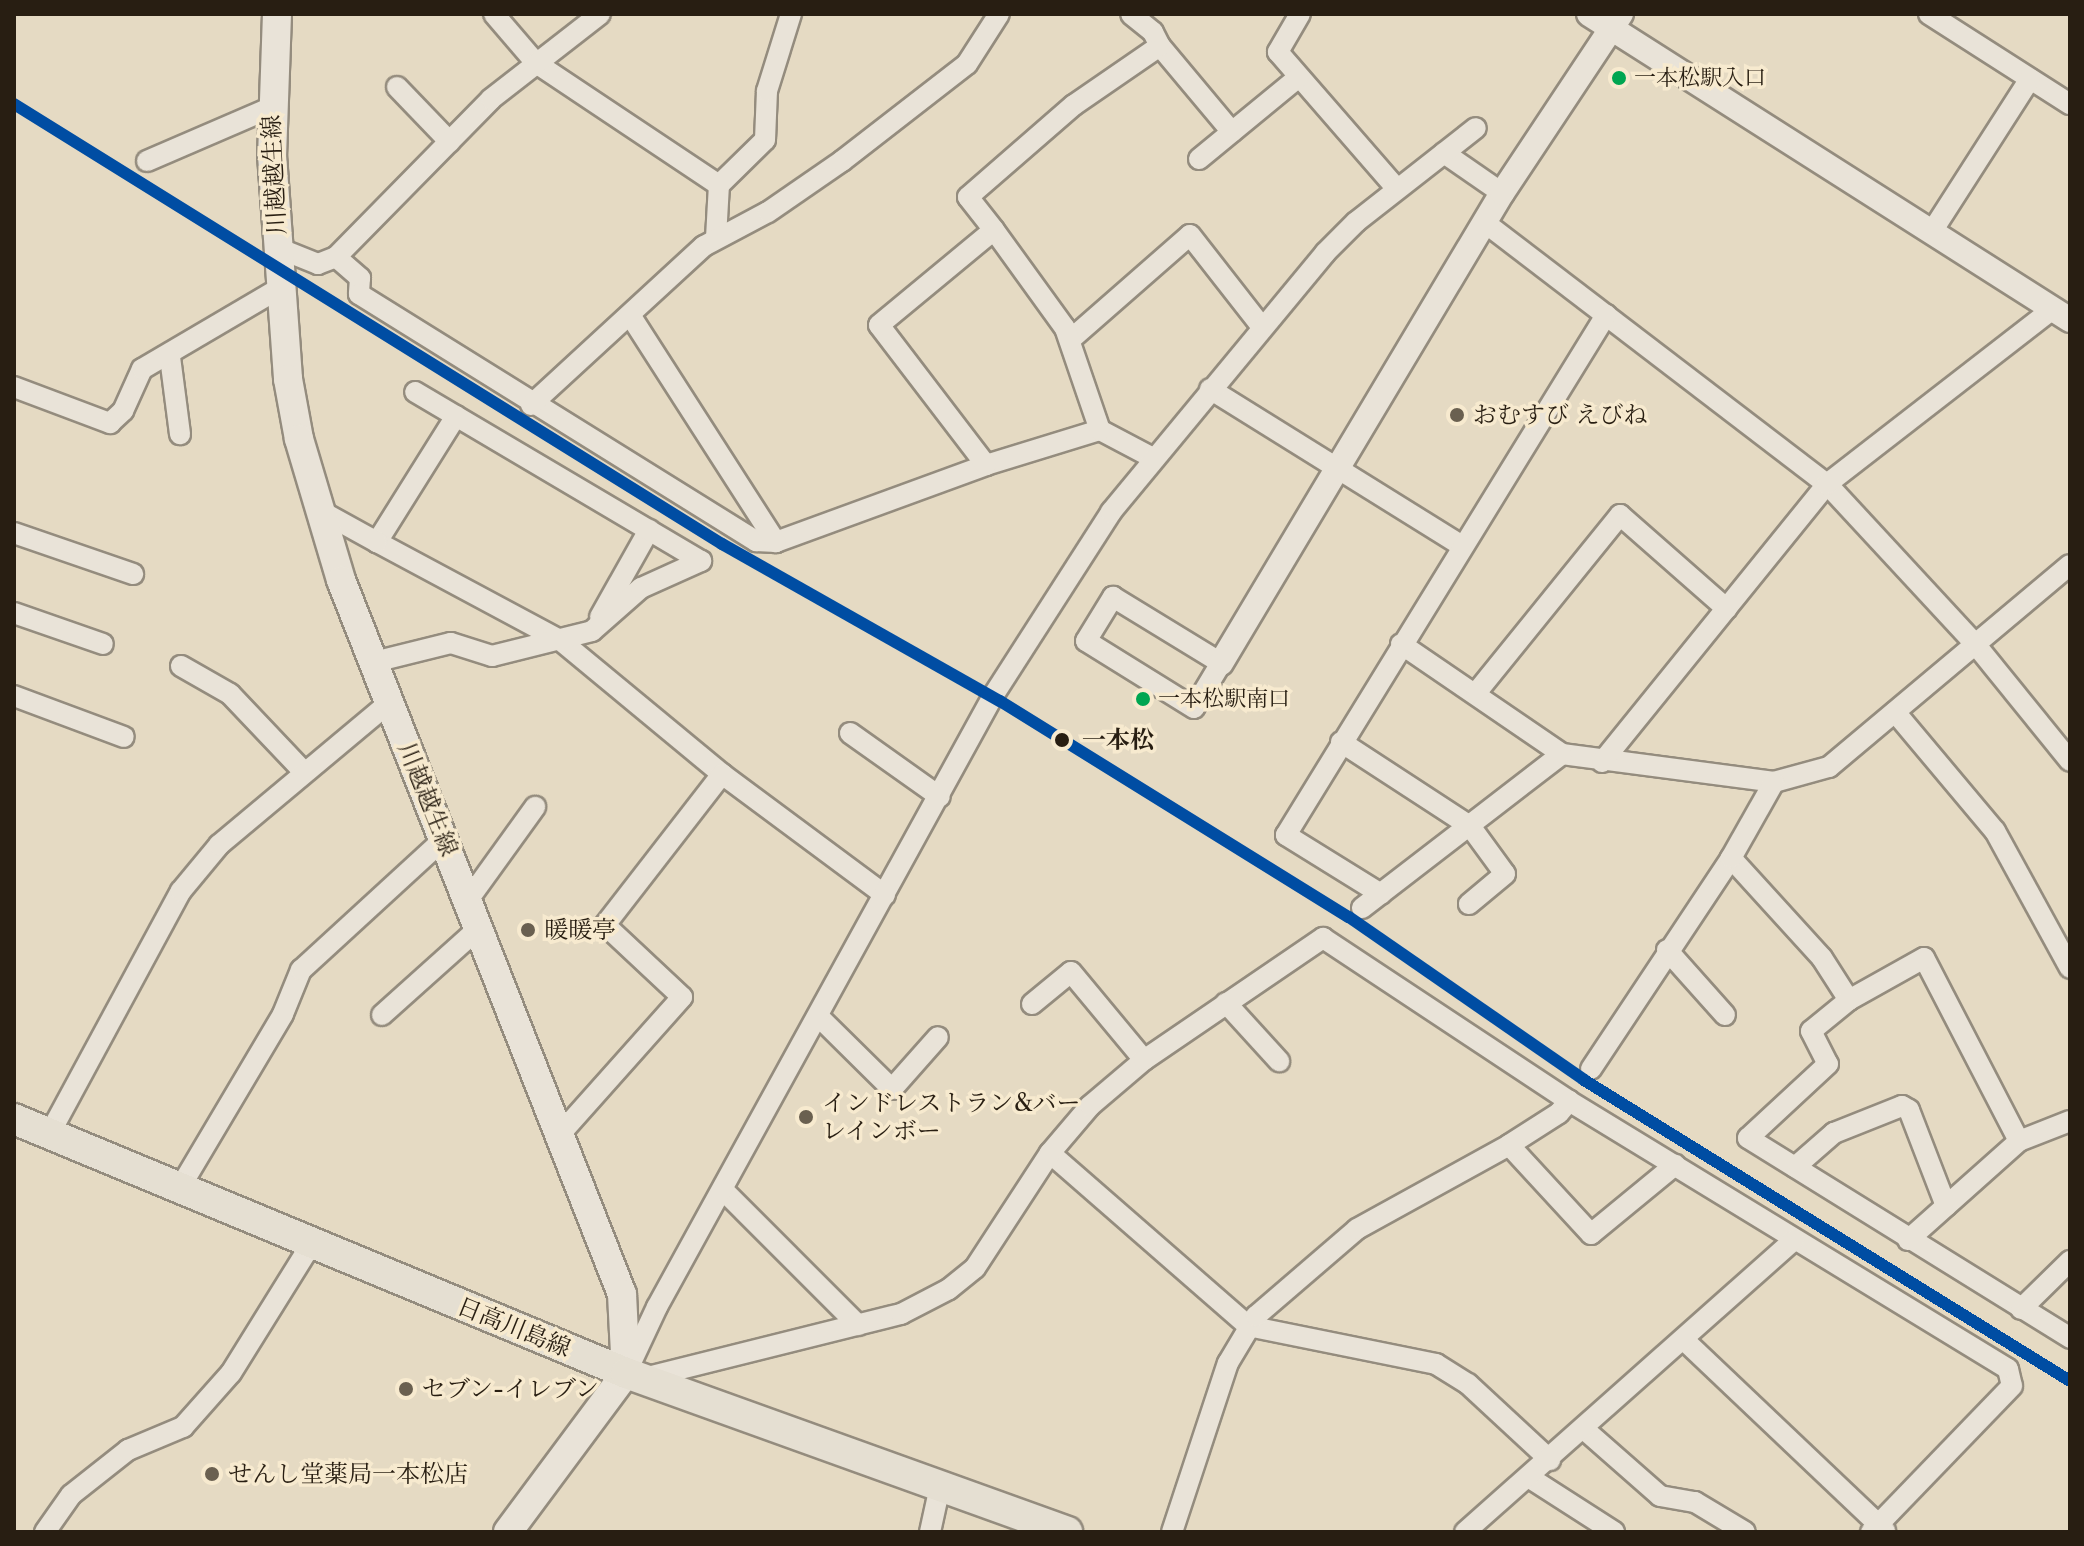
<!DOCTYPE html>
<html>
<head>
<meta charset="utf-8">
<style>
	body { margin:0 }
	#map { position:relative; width:2084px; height:1546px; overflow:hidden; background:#e5dac3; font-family:"Libre Caslon Text","Noto Serif JP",serif }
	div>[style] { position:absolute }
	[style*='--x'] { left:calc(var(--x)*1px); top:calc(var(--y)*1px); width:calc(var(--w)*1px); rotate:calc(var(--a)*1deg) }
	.roads { filter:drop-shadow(2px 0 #948c7e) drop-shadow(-2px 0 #948c7e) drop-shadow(0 2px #948c7e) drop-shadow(0 -2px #948c7e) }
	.minor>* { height:20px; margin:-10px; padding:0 10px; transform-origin:10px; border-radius:10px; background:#e9e3d8 }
	.tertiary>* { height:24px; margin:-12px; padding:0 12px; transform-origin:12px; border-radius:12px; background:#e9e3d8 }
	.secondary>* { height:28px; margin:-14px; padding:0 14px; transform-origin:14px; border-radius:14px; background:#e9e3d8 }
	.primary>* { height:30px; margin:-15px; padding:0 15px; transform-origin:15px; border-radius:15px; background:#e5dfd2 }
	.rail-1>* { height:12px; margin:-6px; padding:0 6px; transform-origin:6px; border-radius:6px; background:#004da3 }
	.dots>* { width:22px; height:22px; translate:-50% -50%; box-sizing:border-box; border:4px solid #f7eacf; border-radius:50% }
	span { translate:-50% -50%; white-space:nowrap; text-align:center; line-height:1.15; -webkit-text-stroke:7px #f7eacf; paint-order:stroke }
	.bus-label { font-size:22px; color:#281e12 }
	.left { translate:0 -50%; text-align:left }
	.street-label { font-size:24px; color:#281e12 }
	.poi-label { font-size:24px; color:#281e12 }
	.stop-label { font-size:24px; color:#281e12; font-weight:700 }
	.frame { position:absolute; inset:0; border:16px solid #281e12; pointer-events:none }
</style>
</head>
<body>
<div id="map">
	<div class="roads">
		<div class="minor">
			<i style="--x:494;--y:14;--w:65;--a:49.4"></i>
			<i style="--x:536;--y:63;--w:220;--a:33.7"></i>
			<i style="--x:1300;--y:14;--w:44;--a:120.1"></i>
			<i style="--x:1278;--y:52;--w:181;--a:49"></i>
			<i style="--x:1929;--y:14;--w:167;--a:32.6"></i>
			<i style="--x:1160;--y:46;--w:112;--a:50.1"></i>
			<i style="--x:397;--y:87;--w:76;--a:46.1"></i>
			<i style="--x:1444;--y:153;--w:70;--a:34.6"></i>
			<i style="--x:1199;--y:159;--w:129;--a:-39.4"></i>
			<i style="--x:147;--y:161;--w:134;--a:-23.3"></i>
			<i style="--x:1484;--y:222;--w:432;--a:37.4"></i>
			<i style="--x:1827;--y:484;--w:219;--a:47.2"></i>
			<i style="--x:1976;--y:645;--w:149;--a:51"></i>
			<i style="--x:994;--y:230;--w:42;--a:-128.2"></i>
			<i style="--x:968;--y:197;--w:140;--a:-41"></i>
			<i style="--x:1074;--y:105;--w:104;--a:-34.5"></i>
			<i style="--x:1160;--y:46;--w:16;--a:-117"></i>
			<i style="--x:1153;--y:32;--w:28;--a:-141"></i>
			<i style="--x:1931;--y:233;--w:183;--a:-57.3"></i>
			<i style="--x:716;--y:238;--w:53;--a:-86.8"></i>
			<i style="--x:719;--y:185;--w:64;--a:-44.4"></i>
			<i style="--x:765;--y:140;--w:49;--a:-87.7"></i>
			<i style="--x:767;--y:91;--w:81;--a:-72.7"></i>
			<i style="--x:278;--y:248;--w:43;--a:21.8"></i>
			<i style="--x:318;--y:264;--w:19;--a:-21"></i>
			<i style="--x:336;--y:257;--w:221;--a:-45.5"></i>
			<i style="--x:491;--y:99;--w:138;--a:-37.9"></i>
			<i style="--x:336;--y:257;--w:32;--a:41"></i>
			<i style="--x:360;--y:278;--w:16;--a:94"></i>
			<i style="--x:359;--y:294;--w:468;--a:31.9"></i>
			<i style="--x:756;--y:541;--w:20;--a:3"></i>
			<i style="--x:776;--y:542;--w:224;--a:-20.1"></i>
			<i style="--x:986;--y:465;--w:119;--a:-17.1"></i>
			<i style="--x:1100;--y:430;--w:60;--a:27.8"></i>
			<i style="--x:630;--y:315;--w:270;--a:57.3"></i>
			<i style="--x:1070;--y:340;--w:159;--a:-41.2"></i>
			<i style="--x:1190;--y:235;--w:115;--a:52"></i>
			<i style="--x:170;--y:357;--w:78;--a:82.6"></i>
			<i style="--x:14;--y:387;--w:103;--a:20.6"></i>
			<i style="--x:110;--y:423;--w:18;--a:-43"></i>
			<i style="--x:123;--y:411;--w:46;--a:-65.7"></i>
			<i style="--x:142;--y:369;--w:160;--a:-30.4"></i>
			<i style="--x:1210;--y:389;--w:297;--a:31.9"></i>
			<i style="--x:531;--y:405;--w:235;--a:-42.6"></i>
			<i style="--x:704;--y:246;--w:72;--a:-28"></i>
			<i style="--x:768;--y:212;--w:90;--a:-34.6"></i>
			<i style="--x:842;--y:161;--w:158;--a:-37.8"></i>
			<i style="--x:967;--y:64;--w:59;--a:-57.4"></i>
			<i style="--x:456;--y:416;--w:149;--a:122.1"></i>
			<i style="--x:377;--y:542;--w:208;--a:28.2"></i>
			<i style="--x:560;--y:640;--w:210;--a:39.6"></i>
			<i style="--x:722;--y:774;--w:203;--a:36.6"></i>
			<i style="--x:986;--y:465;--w:176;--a:-127.4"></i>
			<i style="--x:879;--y:325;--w:149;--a:-39.6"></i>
			<i style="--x:994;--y:230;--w:121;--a:54.1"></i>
			<i style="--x:1065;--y:328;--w:108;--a:71.1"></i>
			<i style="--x:319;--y:510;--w:66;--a:28.9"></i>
			<i style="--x:14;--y:533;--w:126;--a:19"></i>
			<i style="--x:1113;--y:597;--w:127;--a:31.4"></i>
			<i style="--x:1221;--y:663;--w:52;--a:121"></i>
			<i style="--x:1194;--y:708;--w:127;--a:-148.2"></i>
			<i style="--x:1086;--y:641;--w:52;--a:-58.5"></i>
			<i style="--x:14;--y:613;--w:94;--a:19.2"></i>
			<i style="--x:600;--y:617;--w:100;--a:-60.6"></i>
			<i style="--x:1401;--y:644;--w:195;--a:34.3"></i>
			<i style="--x:1562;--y:754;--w:214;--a:7.5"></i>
			<i style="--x:1774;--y:782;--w:57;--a:-15.3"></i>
			<i style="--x:1829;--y:767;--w:314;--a:-40"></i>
			<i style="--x:374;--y:662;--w:79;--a:-13.9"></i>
			<i style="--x:451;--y:643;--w:43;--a:17.6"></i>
			<i style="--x:492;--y:656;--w:103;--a:-14"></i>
			<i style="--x:592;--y:631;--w:65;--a:-41.3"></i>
			<i style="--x:641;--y:588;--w:66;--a:-24.2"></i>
			<i style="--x:701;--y:561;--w:332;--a:-149.4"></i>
			<i style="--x:181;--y:666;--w:56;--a:29.7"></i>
			<i style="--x:230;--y:694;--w:108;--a:46.5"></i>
			<i style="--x:1476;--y:693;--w:229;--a:-51"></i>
			<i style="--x:1620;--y:515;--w:142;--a:41.3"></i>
			<i style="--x:14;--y:696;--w:117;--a:20.4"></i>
			<i style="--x:1895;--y:712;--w:155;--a:50"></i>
			<i style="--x:1995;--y:831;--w:156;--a:61.3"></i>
			<i style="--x:850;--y:733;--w:110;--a:35.4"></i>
			<i style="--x:1341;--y:742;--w:154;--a:33.1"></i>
			<i style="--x:1470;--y:826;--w:59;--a:53.9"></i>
			<i style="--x:1505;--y:874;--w:47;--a:140.2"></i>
			<i style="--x:1602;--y:762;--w:358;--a:-51"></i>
			<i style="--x:1827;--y:484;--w:286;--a:-37.8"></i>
			<i style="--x:1731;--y:858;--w:135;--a:47.7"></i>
			<i style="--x:1822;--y:958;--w:50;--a:57.3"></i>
			<i style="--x:1381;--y:894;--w:112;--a:-148.2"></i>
			<i style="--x:1286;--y:835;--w:611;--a:-58.39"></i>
			<i style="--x:468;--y:900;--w:115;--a:-54.2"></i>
			<i style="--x:1362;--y:908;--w:252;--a:-37.6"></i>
			<i style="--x:1667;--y:950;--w:87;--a:48.3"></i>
			<i style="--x:1226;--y:1003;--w:79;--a:47.6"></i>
			<i style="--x:1032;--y:1004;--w:50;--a:-39.4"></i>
			<i style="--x:1071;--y:972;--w:114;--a:50.3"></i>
			<i style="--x:382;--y:1015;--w:130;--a:-41.9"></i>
			<i style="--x:818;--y:1016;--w:104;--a:44.6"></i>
			<i style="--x:892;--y:1089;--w:69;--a:-48.5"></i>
			<i style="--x:1591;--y:1069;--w:253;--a:-56.4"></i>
			<i style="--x:1731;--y:858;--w:87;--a:-60.5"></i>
			<i style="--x:50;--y:1133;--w:275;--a:-61.6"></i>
			<i style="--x:181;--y:891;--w:60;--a:-50.4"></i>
			<i style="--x:219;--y:845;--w:222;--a:-39.9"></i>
			<i style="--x:561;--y:1133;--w:182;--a:-48.3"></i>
			<i style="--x:682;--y:997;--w:105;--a:-136.9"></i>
			<i style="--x:605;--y:925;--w:191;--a:-52.2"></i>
			<i style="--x:2019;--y:1141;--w:206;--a:-117.4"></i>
			<i style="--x:1924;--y:958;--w:86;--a:150.8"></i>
			<i style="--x:1849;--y:1000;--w:49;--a:140.8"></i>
			<i style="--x:1811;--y:1031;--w:37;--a:63"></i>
			<i style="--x:1828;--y:1064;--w:109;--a:137.2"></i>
			<i style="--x:1748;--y:1138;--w:379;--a:31.8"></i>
			<i style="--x:1509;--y:1145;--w:121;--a:47.3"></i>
			<i style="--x:1591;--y:1234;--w:109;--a:-39.4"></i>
			<i style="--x:1050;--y:1153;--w:263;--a:41.1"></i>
			<i style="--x:1248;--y:1326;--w:192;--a:11.4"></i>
			<i style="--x:1436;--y:1364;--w:38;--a:32"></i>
			<i style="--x:1468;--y:1384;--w:112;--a:42.8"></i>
			<i style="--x:1795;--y:1167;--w:52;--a:-41.1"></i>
			<i style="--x:1834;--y:1133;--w:73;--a:-21.7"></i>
			<i style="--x:1902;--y:1106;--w:8;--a:30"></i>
			<i style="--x:1909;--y:1110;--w:103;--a:68.9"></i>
			<i style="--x:181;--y:1186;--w:200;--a:-59.3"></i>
			<i style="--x:283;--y:1014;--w:48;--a:-67.8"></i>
			<i style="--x:301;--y:970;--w:194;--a:-42.5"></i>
			<i style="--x:723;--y:1190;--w:191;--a:45"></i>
			<i style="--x:1908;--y:1240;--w:149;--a:-41.7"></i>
			<i style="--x:2019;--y:1141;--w:55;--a:-21.4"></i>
			<i style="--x:2021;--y:1309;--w:69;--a:-44.4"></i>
			<i style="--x:1685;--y:1341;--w:276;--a:43.5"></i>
			<i style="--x:628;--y:1369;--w:68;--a:-64.9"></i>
			<i style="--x:657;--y:1307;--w:697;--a:-61.19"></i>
			<i style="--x:993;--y:696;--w:219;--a:-57.3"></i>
			<i style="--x:1111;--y:512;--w:336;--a:-50.4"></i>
			<i style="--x:1325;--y:253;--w:44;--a:-45"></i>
			<i style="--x:1356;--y:222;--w:152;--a:-38.1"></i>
			<i style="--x:648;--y:1377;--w:261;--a:-14"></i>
			<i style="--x:901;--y:1314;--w:54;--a:-27.5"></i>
			<i style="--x:949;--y:1289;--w:33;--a:-39"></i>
			<i style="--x:975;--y:1268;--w:137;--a:-56.9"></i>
			<i style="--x:1050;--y:1153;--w:62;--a:-49.6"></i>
			<i style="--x:1090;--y:1106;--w:71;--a:-40.4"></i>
			<i style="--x:1144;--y:1060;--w:217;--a:-34.3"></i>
			<i style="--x:1323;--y:938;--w:295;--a:33.5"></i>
			<i style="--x:1569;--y:1101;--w:514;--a:31.4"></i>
			<i style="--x:2008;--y:1369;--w:17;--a:77"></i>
			<i style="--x:2012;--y:1386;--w:203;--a:134"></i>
			<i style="--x:1585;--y:1430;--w:100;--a:41.3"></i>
			<i style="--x:1660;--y:1496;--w:36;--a:10"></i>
			<i style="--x:1695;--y:1502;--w:58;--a:31"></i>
			<i style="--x:1530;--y:1478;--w:100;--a:32.7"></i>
			<i style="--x:45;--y:1532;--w:45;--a:-54.9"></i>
			<i style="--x:71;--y:1495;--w:73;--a:-38.3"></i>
			<i style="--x:128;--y:1450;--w:60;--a:-22.7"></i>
			<i style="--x:183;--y:1427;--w:72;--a:-48.4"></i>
			<i style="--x:231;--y:1373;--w:150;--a:-58.1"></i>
			<i style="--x:930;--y:1532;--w:47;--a:-77.7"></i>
			<i style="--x:1172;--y:1532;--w:178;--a:-71.7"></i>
			<i style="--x:1228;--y:1363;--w:55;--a:-59.2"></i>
			<i style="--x:1256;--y:1316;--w:133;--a:-40.7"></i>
			<i style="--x:1357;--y:1229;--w:174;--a:-28.9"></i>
			<i style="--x:1509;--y:1145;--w:59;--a:-32.6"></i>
			<i style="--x:1559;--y:1113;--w:16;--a:-50"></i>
			<i style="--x:1465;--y:1532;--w:440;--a:-41.6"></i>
		</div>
		<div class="tertiary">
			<i style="--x:1589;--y:14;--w:570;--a:32.46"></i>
			<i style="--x:1221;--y:663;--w:548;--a:-59.13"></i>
			<i style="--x:1502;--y:193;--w:215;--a:-56.4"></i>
		</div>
		<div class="secondary">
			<i style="--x:277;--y:14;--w:141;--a:92"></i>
			<i style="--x:272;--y:155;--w:225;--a:85.9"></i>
			<i style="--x:288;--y:379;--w:61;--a:79.6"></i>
			<i style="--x:299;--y:439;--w:147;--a:73.4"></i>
			<i style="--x:341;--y:580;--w:767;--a:68.52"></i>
			<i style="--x:622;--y:1294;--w:79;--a:87.1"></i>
			<i style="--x:626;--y:1373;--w:198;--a:126.6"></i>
		</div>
		<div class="primary">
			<i style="--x:14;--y:1119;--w:663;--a:22.54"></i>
			<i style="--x:626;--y:1373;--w:469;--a:19.8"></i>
		</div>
	</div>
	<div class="rail-1">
		<i style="--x:14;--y:104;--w:834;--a:31.86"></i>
		<i style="--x:722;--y:544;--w:319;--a:29.5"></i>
		<i style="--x:1000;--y:701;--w:410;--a:31.8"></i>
		<i style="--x:1349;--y:917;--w:286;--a:34.7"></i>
		<i style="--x:1584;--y:1080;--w:572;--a:31.77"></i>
	</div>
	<div class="dots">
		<i style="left:1619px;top:78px;background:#00a651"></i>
		<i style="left:1457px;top:415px;background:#6a6050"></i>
		<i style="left:1143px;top:699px;background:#00a651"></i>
		<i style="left:1062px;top:740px;background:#281e12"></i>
		<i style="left:528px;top:930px;background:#6a6050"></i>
		<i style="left:806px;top:1117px;background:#6a6050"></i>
		<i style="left:406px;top:1389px;background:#6a6050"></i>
		<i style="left:212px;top:1474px;background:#6a6050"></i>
	</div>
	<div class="bus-label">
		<span class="left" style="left:1634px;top:78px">一本松駅入口</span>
		<span class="left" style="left:1158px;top:699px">一本松駅南口</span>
	</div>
	<div class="street-label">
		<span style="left:274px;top:175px;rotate:-93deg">川越越生線</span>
		<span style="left:428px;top:799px;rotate:68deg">川越越生線</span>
		<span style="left:514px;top:1327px;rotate:22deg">日高川島線</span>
	</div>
	<div class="poi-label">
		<span class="left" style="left:1473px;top:415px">おむすび えびね</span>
		<span class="left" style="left:544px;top:930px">暖暖亭</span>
		<span class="left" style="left:822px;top:1117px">インドレストラン&amp;バー<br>レインボー</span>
		<span class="left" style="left:422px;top:1389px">セブン-イレブン</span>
		<span class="left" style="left:228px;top:1474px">せんし堂薬局一本松店</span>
	</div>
	<div class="stop-label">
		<span class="left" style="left:1082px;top:740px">一本松</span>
	</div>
	<div class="frame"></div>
</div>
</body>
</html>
